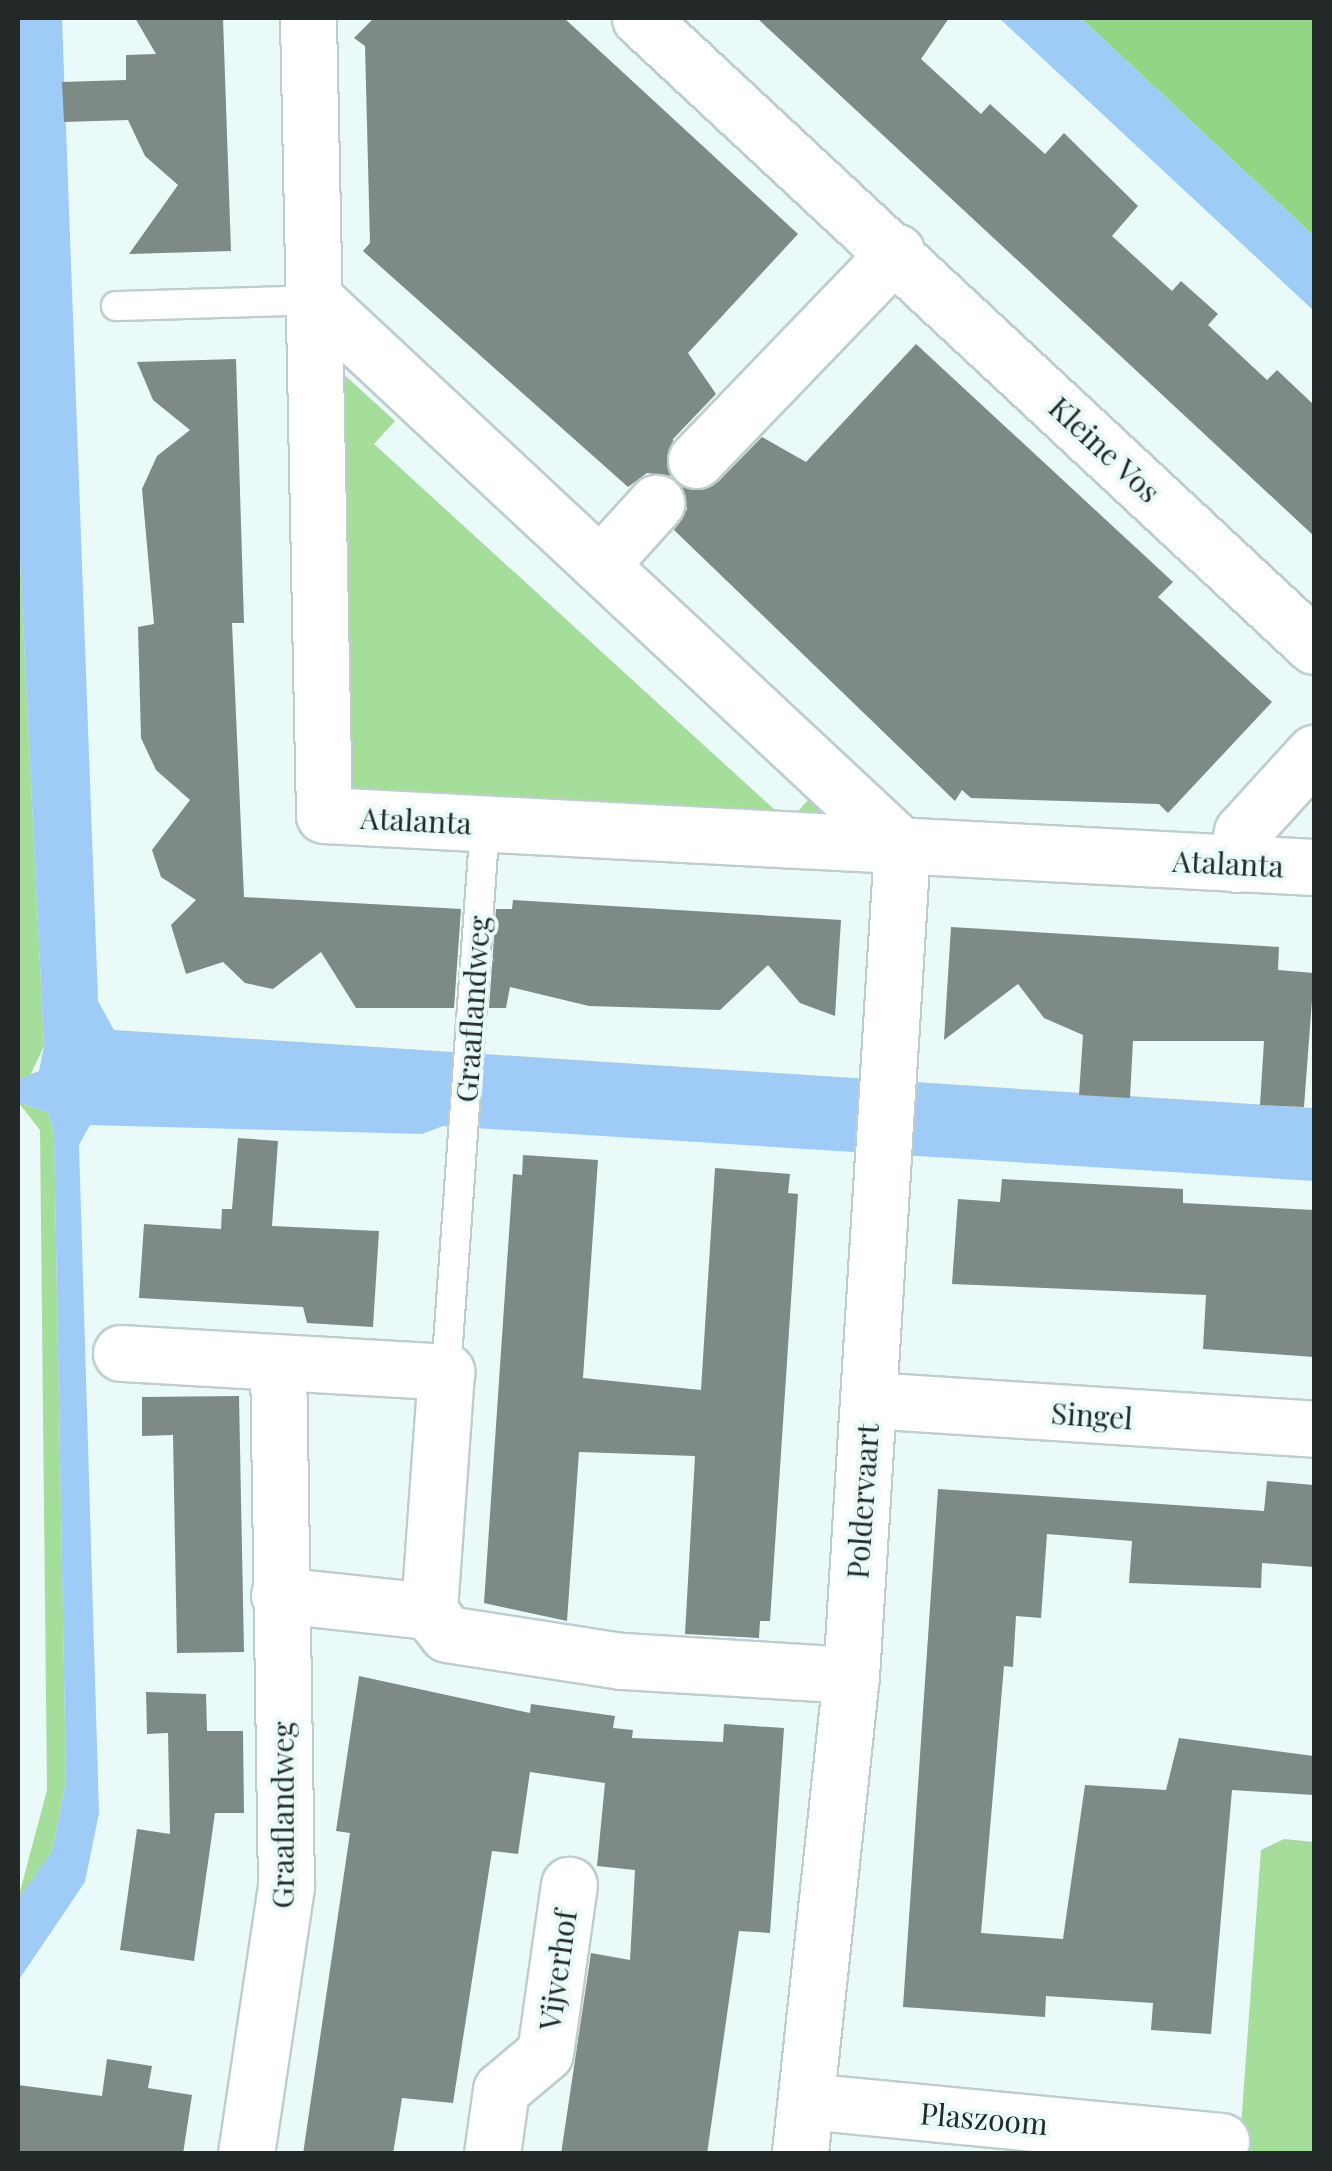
<!DOCTYPE html>
<html>
<head>
<meta charset="utf-8">
<style>
	body { margin:0 }
	#map { position:relative; width:1332px; height:2171px; overflow:hidden; background:#eafaf9; font-family:"Playfair Display",serif }
	div>[style] { position:absolute }
	[style*='--x'] { left:calc(var(--x)*1px); top:calc(var(--y)*1px); width:calc(var(--w)*1px); rotate:calc(var(--a)*1deg) }
	.green>* { inset:0; background:#a4de9a }
	.forest>* { inset:0; background:#91d585 }
	.water>* { inset:0; background:#9fcbf7 }
	.building>* { inset:0; background:#7e8a85 }
	.roads { filter:drop-shadow(2px 0 #becdcd) drop-shadow(-2px 0 #becdcd) drop-shadow(0 2px #becdcd) drop-shadow(0 -2px #becdcd) }
	.service>* { height:28px; margin:-14px; padding:0 14px; transform-origin:14px; border-radius:14px; background:#fff }
	.minor>* { height:55px; margin:-27.5px; padding:0 27.5px; transform-origin:27.5px; border-radius:27.5px; background:#fff }
	span { translate:-50% -50%; white-space:nowrap; text-align:center; line-height:1.15; -webkit-text-stroke:8px #eafaf9; paint-order:stroke }
	.street-label { font-size:30px; color:#232929 }
	.frame { position:absolute; inset:0; border:20px solid #232929; pointer-events:none }
</style>
</head>
<body>
<div id="map">
	<div class="green">
		<i style="clip-path:polygon(327px 359px,395px 421px,374px 444px,788px 822px,809px 799px,844px 832px,357px 805px,340px 785px)"></i>
		<i style="clip-path:polygon(18px 519px,44px 1046px,28px 1080px,18px 1079px)"></i>
		<i style="clip-path:polygon(18px 1102px,48px 1112px,54px 1133px,66px 1781px,52px 1851px,18px 1899px,47px 1790px,40px 1130px)"></i>
		<i style="clip-path:polygon(1284px 1839px,1314px 1842px,1314px 2153px,1239px 2154px,1261px 1850px)"></i>
	</div>
	<div class="forest">
		<i style="clip-path:polygon(1081px 18px,1314px 18px,1314px 236px)"></i>
	</div>
	<div class="water">
		<i style="clip-path:polygon(18px 18px,62px 18px,98px 1001px,114px 1030px,1314px 1108px,1314px 1181px,443px 1126px,422px 1134px,90px 1125px,79px 1145px,99px 1813px,85px 1882px,18px 1981px,18px 1899px,52px 1851px,66px 1781px,54px 1133px,48px 1112px,18px 1102px,18px 1079px,39px 1071px,44px 1046px,18px 519px)"></i>
		<i style="clip-path:polygon(999px 18px,1081px 18px,1314px 236px,1314px 311px)"></i>
	</div>
	<div class="building">
		<i style="clip-path:polygon(135px 18px,223px 18px,231px 251px,129px 254px,178px 185px,145px 156px,128px 120px,64px 122px,62px 82px,126px 80px,126px 55px,156px 54px)"></i>
		<i style="clip-path:polygon(374px 18px,564px 18px,798px 234px,688px 353px,716px 394px,673px 439px,670px 476px,647px 473px,628px 487px,363px 251px,370px 243px,365px 46px,354px 38px)"></i>
		<i style="clip-path:polygon(757px 18px,949px 18px,921px 59px,981px 114px,990px 104px,1045px 154px,1064px 133px,1138px 206px,1112px 236px,1172px 291px,1181px 281px,1218px 314px,1208px 325px,1267px 380px,1277px 370px,1314px 405px,1314px 536px)"></i>
		<i style="clip-path:polygon(916px 344px,1173px 582px,1158px 597px,1272px 702px,1168px 813px,1159px 804px,971px 798px,962px 790px,955px 801px,674px 530px,687px 509px,682px 487px,718px 482px,762px 437px,806px 462px)"></i>
		<i style="clip-path:polygon(236px 359px,244px 623px,232px 623px,244px 897px,461px 909px,454px 1008px,356px 1008px,321px 952px,273px 989px,245px 983px,223px 962px,186px 974px,171px 925px,196px 900px,161px 877px,152px 850px,190px 800px,156px 770px,141px 738px,138px 627px,154px 624px,142px 489px,157px 456px,190px 430px,153px 400px,137px 362px)"></i>
		<i style="clip-path:polygon(513px 900px,841px 920px,835px 1016px,800px 1003px,768px 965px,720px 1010px,589px 1006px,510px 987px,506px 1008px,489px 1008px,496px 909px,512px 909px)"></i>
		<i style="clip-path:polygon(951px 927px,1279px 947px,1278px 970px,1314px 973px,1304px 1107px,1260px 1105px,1264px 1041px,1133px 1041px,1130px 1098px,1079px 1095px,1083px 1035px,1044px 1018px,1018px 984px,944px 1040px)"></i>
		<i style="clip-path:polygon(238px 1138px,278px 1141px,272px 1226px,379px 1231px,373px 1327px,307px 1323px,303px 1307px,139px 1298px,144px 1224px,221px 1229px,222px 1209px,232px 1209px)"></i>
		<i style="clip-path:polygon(523px 1155px,598px 1160px,583px 1378px,701px 1390px,715px 1168px,790px 1174px,788px 1193px,798px 1194px,770px 1621px,760px 1621px,759px 1638px,685px 1634px,695px 1456px,579px 1452px,567px 1621px,484px 1603px,513px 1174px,522px 1175px)"></i>
		<i style="clip-path:polygon(1002px 1179px,1183px 1189px,1183px 1203px,1314px 1210px,1314px 1357px,1203px 1349px,1206px 1295px,952px 1284px,958px 1199px,1000px 1202px)"></i>
		<i style="clip-path:polygon(239px 1396px,244px 1652px,177px 1653px,173px 1435px,142px 1436px,142px 1397px)"></i>
		<i style="clip-path:polygon(1267px 1481px,1314px 1485px,1314px 1567px,1262px 1563px,1261px 1588px,1129px 1583px,1132px 1541px,1047px 1534px,1041px 1618px,1016px 1616px,1013px 1667px,1004px 1666px,981px 1933px,1063px 1939px,1085px 1785px,1166px 1790px,1179px 1738px,1314px 1756px,1314px 1795px,1232px 1790px,1211px 2034px,1151px 2030px,1153px 2003px,1046px 1996px,1045px 2017px,903px 2007px,938px 1489px,1264px 1511px)"></i>
		<i style="clip-path:polygon(359px 1676px,530px 1713px,531px 1704px,615px 1716px,613px 1728px,633px 1730px,632px 1738px,723px 1742px,724px 1724px,784px 1728px,770px 1933px,739px 1931px,707px 2154px,561px 2154px,591px 1953px,630px 1960px,635px 1870px,597px 1866px,605px 1783px,530px 1772px,518px 1854px,492px 1851px,453px 2103px,402px 2098px,393px 2154px,303px 2154px,350px 1833px,336px 1831px)"></i>
		<i style="clip-path:polygon(146px 1692px,206px 1694px,207px 1731px,243px 1731px,244px 1813px,215px 1813px,194px 1961px,120px 1950px,137px 1829px,170px 1834px,168px 1733px,147px 1734px)"></i>
		<i style="clip-path:polygon(107px 2059px,152px 2066px,148px 2088px,192px 2095px,183px 2154px,18px 2154px,18px 2085px,102px 2096px)"></i>
	</div>
	<div class="roads">
		<div class="service">
			<i style="--x:116;--y:306;--w:200;--a:-1.7"></i>
			<i style="--x:446;--y:1372;--w:549;--a:-85.93"></i>
		</div>
		<div class="minor">
			<i style="--x:308;--y:18;--w:797;--a:88.85"></i>
			<i style="--x:324;--y:815;--w:991;--a:3.01"></i>
			<i style="--x:640;--y:18;--w:921;--a:42.98"></i>
			<i style="--x:316;--y:300;--w:802;--a:43.03"></i>
			<i style="--x:902;--y:847;--w:830;--a:93.52"></i>
			<i style="--x:851;--y:1675;--w:482;--a:96.1"></i>
			<i style="--x:696;--y:460;--w:289;--a:-46.1"></i>
			<i style="--x:600;--y:565;--w:84;--a:-47.9"></i>
			<i style="--x:1236;--y:864;--w:33;--a:-79"></i>
			<i style="--x:1242;--y:832;--w:107;--a:-47.7"></i>
			<i style="--x:121;--y:1353;--w:326;--a:3.3"></i>
			<i style="--x:446;--y:1372;--w:240;--a:94.1"></i>
			<i style="--x:869;--y:1400;--w:446;--a:3.7"></i>
			<i style="--x:279;--y:1595;--w:151;--a:6.1"></i>
			<i style="--x:429;--y:1611;--w:29;--a:52"></i>
			<i style="--x:447;--y:1634;--w:177;--a:8.8"></i>
			<i style="--x:622;--y:1661;--w:229;--a:3.5"></i>
			<i style="--x:806;--y:2101;--w:417;--a:5.5"></i>
			<i style="--x:246;--y:2154;--w:270;--a:-81.5"></i>
			<i style="--x:286;--y:1887;--w:524;--a:-90.87"></i>
			<i style="--x:492;--y:2154;--w:65;--a:-82"></i>
			<i style="--x:501;--y:2090;--w:57;--a:-40.1"></i>
			<i style="--x:545;--y:2053;--w:170;--a:-81.9"></i>
		</div>
	</div>
	<div class="street-label">
		<span style="left:1105px;top:449px;rotate:43deg">Kleine Vos</span>
		<span style="left:416px;top:820px;rotate:3deg">Atalanta</span>
		<span style="left:1228px;top:863px;rotate:3deg">Atalanta</span>
		<span style="left:472px;top:1009px;rotate:-86deg">Graaflandweg</span>
		<span style="left:1092px;top:1415px;rotate:4deg">Singel</span>
		<span style="left:862px;top:1501px;rotate:-86deg">Poldervaart</span>
		<span style="left:282px;top:1815px;rotate:-90deg">Graaflandweg</span>
		<span style="left:557px;top:1970px;rotate:-82deg">Vijverhof</span>
		<span style="left:984px;top:2118px;rotate:5deg">Plaszoom</span>
	</div>
	<div class="frame"></div>
</div>
</body>
</html>
